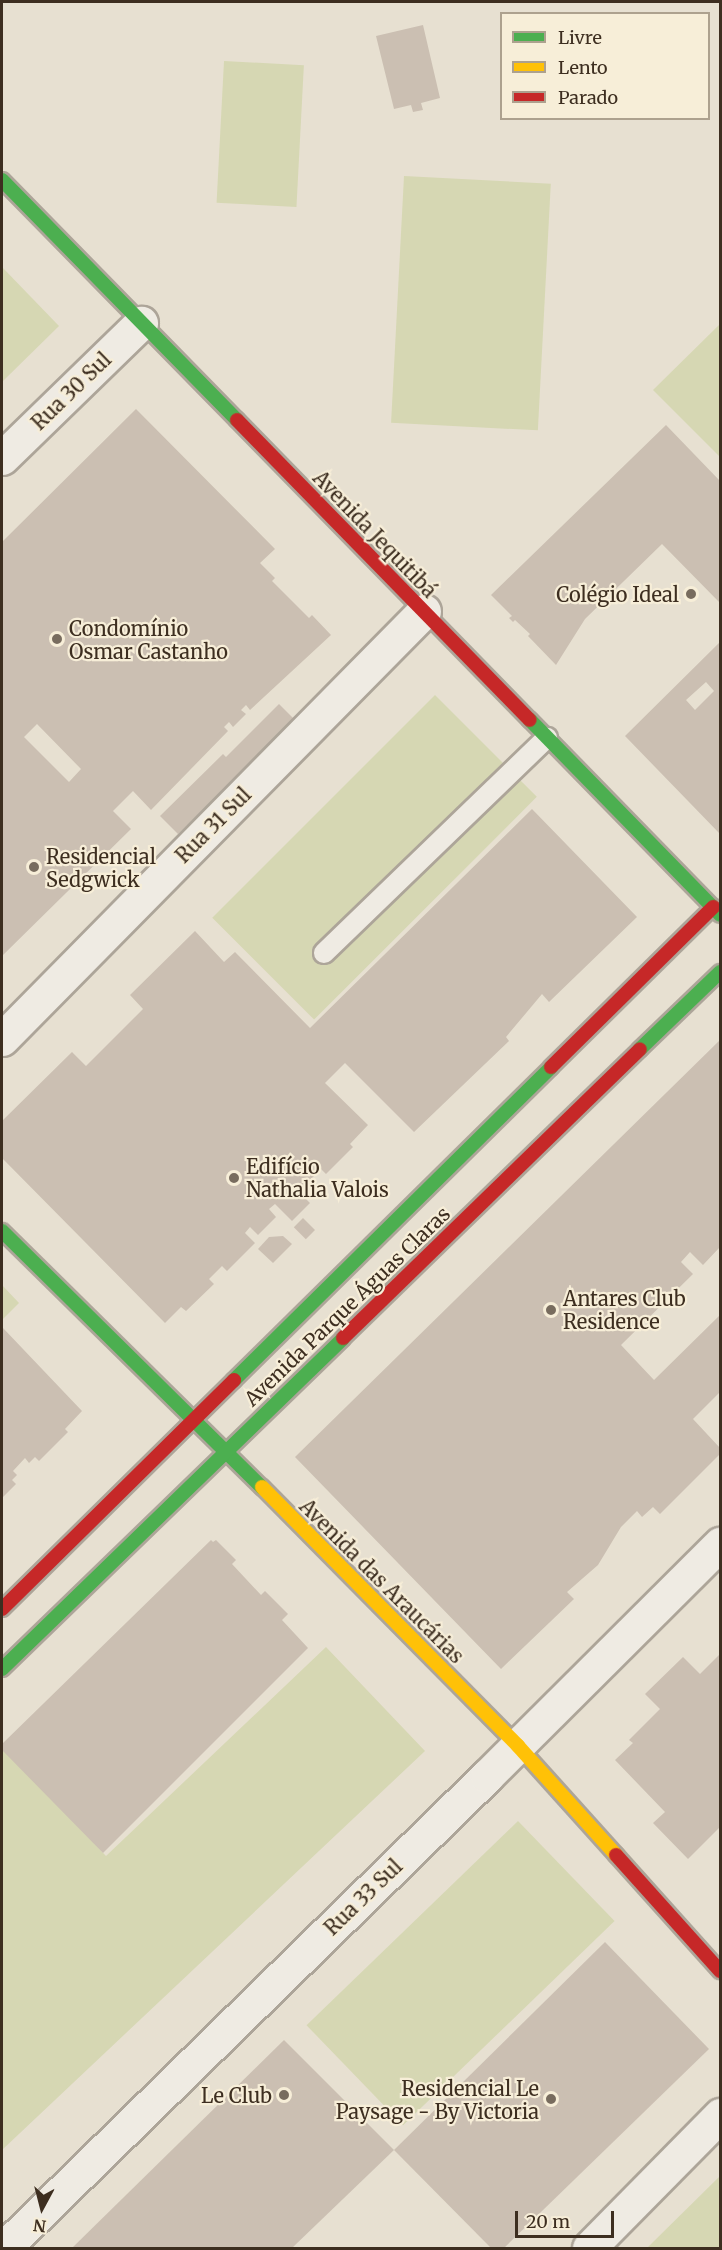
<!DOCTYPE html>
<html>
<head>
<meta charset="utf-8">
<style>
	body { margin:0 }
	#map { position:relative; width:722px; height:2250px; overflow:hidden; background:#e7e0d1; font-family:Merriweather,serif }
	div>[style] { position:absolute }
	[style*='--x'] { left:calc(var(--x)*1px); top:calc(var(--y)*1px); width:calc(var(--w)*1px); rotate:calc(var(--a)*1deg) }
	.green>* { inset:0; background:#d6d7b3; transform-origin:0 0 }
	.building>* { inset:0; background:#cbbfb2; transform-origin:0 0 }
	.roads { filter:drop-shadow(2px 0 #ada599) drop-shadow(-2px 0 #ada599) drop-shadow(0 2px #ada599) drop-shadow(0 -2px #ada599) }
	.lane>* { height:20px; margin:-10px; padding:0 10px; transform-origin:10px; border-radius:10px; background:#efebe3 }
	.street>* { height:33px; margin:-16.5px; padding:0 16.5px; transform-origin:16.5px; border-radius:16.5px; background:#efebe3 }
	.fast>* { height:14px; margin:-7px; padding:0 7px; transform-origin:7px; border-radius:7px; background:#4caf50 }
	.slow>* { height:14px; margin:-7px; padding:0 7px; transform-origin:7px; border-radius:7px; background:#ffc107 }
	.jam>* { height:14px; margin:-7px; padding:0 7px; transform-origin:7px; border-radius:7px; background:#c62828 }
	.dots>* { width:16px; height:16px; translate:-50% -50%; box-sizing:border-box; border:3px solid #f7eed8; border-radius:50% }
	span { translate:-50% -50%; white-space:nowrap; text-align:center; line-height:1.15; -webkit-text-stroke:4.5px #f7eed8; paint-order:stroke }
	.street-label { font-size:20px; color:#3d2e20 }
	.poi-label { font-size:20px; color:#3d2e20 }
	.right { translate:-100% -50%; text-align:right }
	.left { translate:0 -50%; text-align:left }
	.frame { position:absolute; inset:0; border:3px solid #3d2e20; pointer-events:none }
	.legend { position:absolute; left:500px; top:12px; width:210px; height:108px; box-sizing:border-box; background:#f7eed8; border:2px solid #ada18e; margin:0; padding:8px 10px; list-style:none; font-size:18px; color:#3d2e20 }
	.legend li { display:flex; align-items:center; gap:12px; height:30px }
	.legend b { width:30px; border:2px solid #ada18e }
	.north { position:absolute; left:12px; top:2178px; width:60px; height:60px; -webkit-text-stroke:4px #f7eed8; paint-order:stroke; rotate:187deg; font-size:16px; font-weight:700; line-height:24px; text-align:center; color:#3d2e20 }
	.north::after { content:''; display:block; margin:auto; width:21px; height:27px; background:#3d2e20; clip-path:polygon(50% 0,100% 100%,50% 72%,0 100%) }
	.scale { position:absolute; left:515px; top:2211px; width:99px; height:27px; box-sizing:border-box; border:3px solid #3d2e20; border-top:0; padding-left:8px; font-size:18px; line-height:21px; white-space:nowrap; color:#3d2e20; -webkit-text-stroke:4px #f7eed8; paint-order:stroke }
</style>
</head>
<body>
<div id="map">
	<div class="green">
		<i style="left:224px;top:61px;width:80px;height:142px;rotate:3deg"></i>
		<i style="left:404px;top:176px;width:147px;height:247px;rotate:3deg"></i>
		<i style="clip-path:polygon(2px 267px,59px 326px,2px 382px)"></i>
		<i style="clip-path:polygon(720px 324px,720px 457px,653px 390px)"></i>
		<i style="left:435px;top:695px;width:144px;height:315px;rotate:45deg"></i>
		<i style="clip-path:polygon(2px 1285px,19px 1303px,2px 1320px)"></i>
		<i style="clip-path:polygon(326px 1647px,425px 1751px,2px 2150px,2px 1746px,106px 1856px)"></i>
		<i style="left:518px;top:1821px;width:139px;height:294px;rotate:46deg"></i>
		<i style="clip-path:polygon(720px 2176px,720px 2248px,647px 2248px)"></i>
	</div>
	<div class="building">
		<i style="clip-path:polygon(423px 25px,440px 98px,421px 103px,423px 110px,413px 112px,411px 105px,394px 109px,376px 36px)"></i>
		<i style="clip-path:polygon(evenodd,136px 409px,275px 549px,260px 563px,275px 578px,272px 581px,309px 618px,312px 615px,331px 635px,250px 710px,246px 705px,241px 710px,246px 714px,233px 727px,229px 722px,224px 727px,228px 731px,151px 810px,133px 791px,113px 811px,131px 829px,2px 956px,2px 542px,136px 409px,37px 724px,81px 769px,69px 782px,24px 737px,37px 724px)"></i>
		<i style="clip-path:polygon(666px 425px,720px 481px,720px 603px,662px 544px,585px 619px,556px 665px,528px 636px,530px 634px,515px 620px,513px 622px,509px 618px,512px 616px,491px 595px)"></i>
		<i style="clip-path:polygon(evenodd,720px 642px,720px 834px,625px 736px,720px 642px,706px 682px,714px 691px,695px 710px,686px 700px,706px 682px)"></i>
		<i style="clip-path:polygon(279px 704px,295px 720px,178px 834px,160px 816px,223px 754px,226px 757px)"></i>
		<i style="clip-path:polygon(532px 809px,637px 917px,549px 1002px,542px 994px,506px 1037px,509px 1041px,414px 1132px,345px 1063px,325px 1083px,368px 1125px,350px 1144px,353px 1147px,326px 1174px,321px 1169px,308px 1182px,312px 1187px,303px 1196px,310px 1203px,292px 1221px,275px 1204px,269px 1209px,276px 1217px,258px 1235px,250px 1227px,245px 1233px,255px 1243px,227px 1271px,222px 1266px,209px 1279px,214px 1284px,186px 1311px,181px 1307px,165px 1323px,2px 1158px,2px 1121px,72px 1052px,86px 1066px,143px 1009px,130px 995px,195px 931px,224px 962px,235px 952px,310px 1028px)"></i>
		<i style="clip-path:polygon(720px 1040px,720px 1247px,703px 1265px,690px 1252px,681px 1262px,693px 1274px,621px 1345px,654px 1380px,720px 1315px,720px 1392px,693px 1419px,720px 1448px,720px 1454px,660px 1514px,653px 1507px,642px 1517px,637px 1511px,621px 1527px,598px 1565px,567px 1592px,574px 1599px,501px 1669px,295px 1457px)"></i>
		<i style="left:303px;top:1218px;width:17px;height:13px;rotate:45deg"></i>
		<i style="clip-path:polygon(283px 1236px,292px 1244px,273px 1263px,258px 1249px,269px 1237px)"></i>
		<i style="clip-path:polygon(3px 1328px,82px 1411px,65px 1429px,68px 1432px,39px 1461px,35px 1457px,29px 1463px,25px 1458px,13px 1471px,17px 1475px,12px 1480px,16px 1484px,2px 1498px)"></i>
		<i style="clip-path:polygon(211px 1540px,213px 1542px,216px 1540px,236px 1560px,232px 1564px,261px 1595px,265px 1591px,288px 1614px,282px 1620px,308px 1648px,103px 1853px,2px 1750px,2px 1744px)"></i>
		<i style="clip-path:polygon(720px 1654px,720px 1827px,688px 1859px,653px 1823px,665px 1812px,615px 1760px,633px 1743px,629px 1740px,660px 1709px,645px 1694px,683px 1657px,700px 1674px)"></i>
		<i style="clip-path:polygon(605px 1942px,709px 2049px,504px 2248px,491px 2248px,394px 2150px)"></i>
		<i style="clip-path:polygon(284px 2040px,394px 2150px,292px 2248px,72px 2248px)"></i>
	</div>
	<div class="roads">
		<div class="lane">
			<i style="--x:324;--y:953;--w:310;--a:-44"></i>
		</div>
		<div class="street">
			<i style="--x:2;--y:458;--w:194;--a:-44.2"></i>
			<i style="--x:2;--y:1039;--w:601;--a:-45.4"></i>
			<i style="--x:4;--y:2248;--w:675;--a:-44.34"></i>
			<i style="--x:487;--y:1776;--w:329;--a:-44.9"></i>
			<i style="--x:589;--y:2248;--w:187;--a:-45.4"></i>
		</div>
		<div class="fast">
			<i style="--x:2;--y:180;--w:336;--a:45.6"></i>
			<i style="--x:530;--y:720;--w:272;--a:45.7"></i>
			<i style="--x:640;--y:1049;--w:111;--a:-43.9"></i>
			<i style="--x:2;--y:1231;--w:365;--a:44.6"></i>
			<i style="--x:234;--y:1380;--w:445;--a:-44.6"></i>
			<i style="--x:2;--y:1669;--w:475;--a:-44.1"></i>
		</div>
		<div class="slow">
			<i style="--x:262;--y:1487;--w:364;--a:45.3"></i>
			<i style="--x:518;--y:1746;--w:147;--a:48"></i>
		</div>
		<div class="jam">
			<i style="--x:237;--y:420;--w:419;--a:45.7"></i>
			<i style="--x:551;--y:1067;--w:228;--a:-44.6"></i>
			<i style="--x:343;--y:1338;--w:414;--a:-44.2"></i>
			<i style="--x:2;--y:1609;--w:326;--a:-44.6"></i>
			<i style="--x:616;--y:1855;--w:156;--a:48.1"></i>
		</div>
	</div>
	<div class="dots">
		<i style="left:691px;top:594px;background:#786c5e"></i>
		<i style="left:57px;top:639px;background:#786c5e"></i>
		<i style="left:34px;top:867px;background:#786c5e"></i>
		<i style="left:234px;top:1178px;background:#786c5e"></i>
		<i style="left:551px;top:1310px;background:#786c5e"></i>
		<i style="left:284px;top:2095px;background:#786c5e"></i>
		<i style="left:551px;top:2099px;background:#786c5e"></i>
	</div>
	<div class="street-label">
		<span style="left:71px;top:391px;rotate:-44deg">Rua 30 Sul</span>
		<span style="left:375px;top:534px;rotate:46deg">Avenida Jequitibá</span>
		<span style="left:213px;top:825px;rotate:-45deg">Rua 31 Sul</span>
		<span style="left:347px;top:1306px;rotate:-44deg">Avenida Parque Águas Claras</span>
		<span style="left:382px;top:1581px;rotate:45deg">Avenida das Araucárias</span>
		<span style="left:363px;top:1897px;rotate:-44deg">Rua 33 Sul</span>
	</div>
	<div class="poi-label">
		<span class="right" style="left:679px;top:594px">Colégio Ideal</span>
		<span class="left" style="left:69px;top:640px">Condomínio<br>Osmar Castanho</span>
		<span class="left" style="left:46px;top:868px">Residencial<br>Sedgwick</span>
		<span class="left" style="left:246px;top:1178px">Edifício<br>Nathalia Valois</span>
		<span class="left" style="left:563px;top:1310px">Antares Club<br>Residence</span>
		<span class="right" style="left:539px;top:2100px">Residencial Le<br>Paysage - By Victoria</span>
		<span class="right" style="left:272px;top:2095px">Le Club</span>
	</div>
	<div class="frame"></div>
	<ul class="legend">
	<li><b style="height:8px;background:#4caf50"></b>Livre</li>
	<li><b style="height:8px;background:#ffc107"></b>Lento</li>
	<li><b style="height:8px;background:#c62828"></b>Parado</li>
	</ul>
	<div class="north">N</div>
	<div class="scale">20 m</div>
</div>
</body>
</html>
